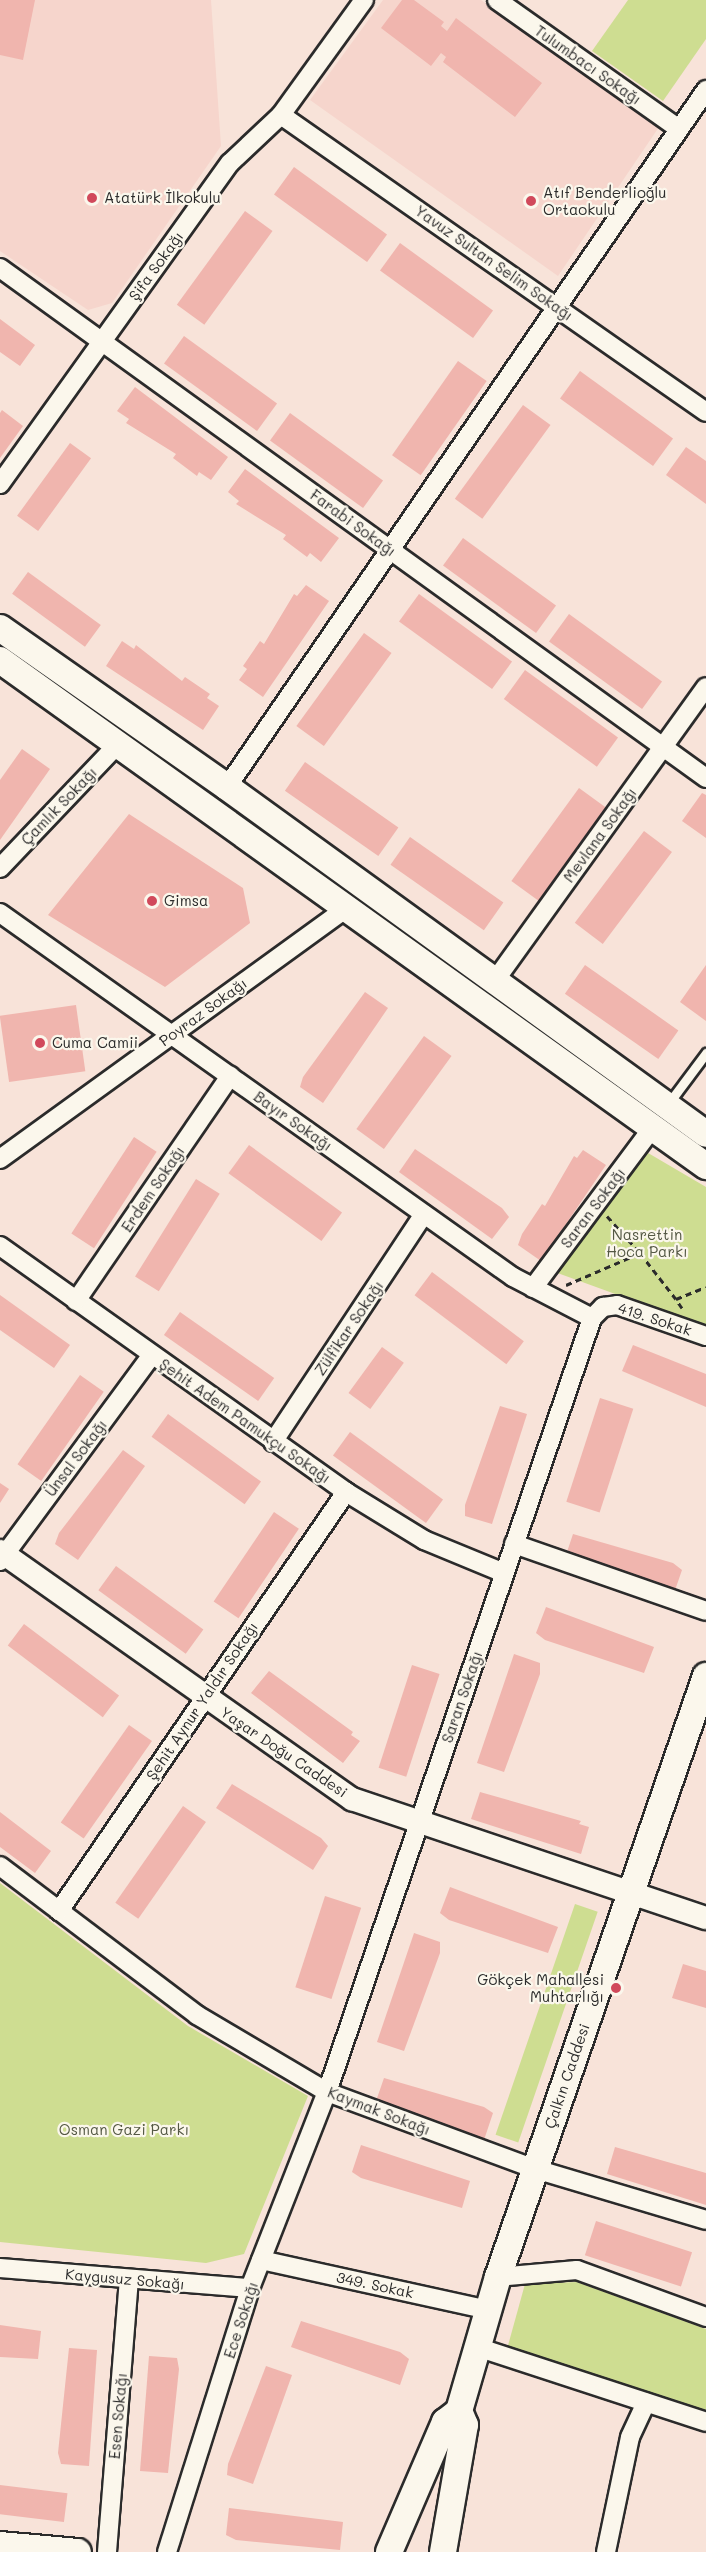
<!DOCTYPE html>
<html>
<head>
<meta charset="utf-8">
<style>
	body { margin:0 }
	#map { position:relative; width:706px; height:2552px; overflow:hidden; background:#f8e3d9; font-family:Mali,sans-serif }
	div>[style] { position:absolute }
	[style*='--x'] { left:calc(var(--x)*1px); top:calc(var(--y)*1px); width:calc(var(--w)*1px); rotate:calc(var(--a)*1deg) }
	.built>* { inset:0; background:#f6d5cc }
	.green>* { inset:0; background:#cedd91; transform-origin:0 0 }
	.building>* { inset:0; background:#f0b5ae; transform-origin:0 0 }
	.path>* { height:3px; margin-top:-1.5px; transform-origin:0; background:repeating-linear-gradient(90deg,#2b2b2b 0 6px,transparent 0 10.5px) }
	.roads { filter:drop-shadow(2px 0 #2b2b2b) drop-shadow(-2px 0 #2b2b2b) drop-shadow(0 2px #2b2b2b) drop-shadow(0 -2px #2b2b2b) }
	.service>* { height:9px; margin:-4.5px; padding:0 4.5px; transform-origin:4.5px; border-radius:4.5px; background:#fbf7ec }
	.minor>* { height:18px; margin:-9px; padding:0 9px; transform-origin:9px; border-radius:9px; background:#fbf7ec }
	.tertiary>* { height:22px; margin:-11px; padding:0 11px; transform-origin:11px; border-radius:11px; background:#fbf7ec }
	.secondary>* { height:26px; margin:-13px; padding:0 13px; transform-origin:13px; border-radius:13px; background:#fbf7ec }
	.dots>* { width:16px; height:16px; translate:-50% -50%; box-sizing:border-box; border:3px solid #fbf7ec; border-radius:50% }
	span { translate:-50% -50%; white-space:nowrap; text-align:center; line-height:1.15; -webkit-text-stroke:4.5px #fbf7ec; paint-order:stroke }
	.street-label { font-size:15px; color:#2b2b2b }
	.poi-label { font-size:15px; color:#2b2b2b }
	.left { translate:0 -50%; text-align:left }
	.right { translate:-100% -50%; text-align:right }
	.park-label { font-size:15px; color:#545844 }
</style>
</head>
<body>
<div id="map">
	<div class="built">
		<i style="clip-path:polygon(0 0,211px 0,221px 146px,112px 303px,88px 310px,0 251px)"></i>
		<i style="clip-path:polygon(383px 0,481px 0,659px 127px,558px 276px,310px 100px)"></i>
	</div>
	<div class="green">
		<i style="clip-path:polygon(628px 0,706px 0,706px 39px,663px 101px,592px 51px)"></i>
		<i style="clip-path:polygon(643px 1150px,706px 1187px,706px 1327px,552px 1271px)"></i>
		<i style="clip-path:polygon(0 1883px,188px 2026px,308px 2096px,244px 2254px,206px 2263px,0 2242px)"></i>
		<i style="left:575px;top:1904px;width:24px;height:244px;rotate:19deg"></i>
		<i style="clip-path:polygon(577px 2282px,706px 2329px,706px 2414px,507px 2349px,525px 2284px)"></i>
	</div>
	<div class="building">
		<i style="clip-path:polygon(0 0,35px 0,23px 60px,0 55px)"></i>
		<i style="clip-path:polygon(402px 0,414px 0,444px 22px,441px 26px,447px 31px,456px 18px,542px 83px,515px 117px,443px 62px,446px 57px,441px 53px,431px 66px,381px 28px)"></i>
		<i style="left:294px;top:167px;width:115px;height:34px;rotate:36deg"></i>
		<i style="left:245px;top:211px;width:34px;height:116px;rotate:36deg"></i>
		<i style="left:400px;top:243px;width:115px;height:34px;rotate:36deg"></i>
		<i style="clip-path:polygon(0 319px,35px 345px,20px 366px,0 352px)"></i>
		<i style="left:184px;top:336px;width:115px;height:34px;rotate:36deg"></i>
		<i style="left:458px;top:361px;width:35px;height:115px;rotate:35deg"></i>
		<i style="left:580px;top:371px;width:115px;height:34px;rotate:36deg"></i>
		<i style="clip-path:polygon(135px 387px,228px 457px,211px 480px,199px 472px,197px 476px,173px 458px,176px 454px,126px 423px,129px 419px,117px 411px)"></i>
		<i style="left:523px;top:405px;width:34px;height:116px;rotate:36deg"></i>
		<i style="clip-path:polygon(2px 410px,23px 426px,0 458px,0 413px)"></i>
		<i style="left:290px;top:413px;width:115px;height:34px;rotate:36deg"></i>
		<i style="left:70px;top:443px;width:26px;height:90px;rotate:36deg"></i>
		<i style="clip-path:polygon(686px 447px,706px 461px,706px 504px,666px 475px)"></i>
		<i style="clip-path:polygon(245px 469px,339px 538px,321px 562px,310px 553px,307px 557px,283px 539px,286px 535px,236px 504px,239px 501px,228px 492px)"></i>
		<i style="left:463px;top:538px;width:115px;height:34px;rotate:36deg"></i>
		<i style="left:28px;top:572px;width:90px;height:27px;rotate:36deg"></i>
		<i style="clip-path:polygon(306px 585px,329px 601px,263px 697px,239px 680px,247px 669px,243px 666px,260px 641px,264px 644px,294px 594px,297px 596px)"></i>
		<i style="left:419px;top:594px;width:115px;height:34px;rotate:36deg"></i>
		<i style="left:569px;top:614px;width:115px;height:34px;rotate:36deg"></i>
		<i style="left:364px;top:633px;width:34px;height:115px;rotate:36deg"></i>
		<i style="clip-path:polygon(122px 641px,134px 649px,136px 645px,182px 681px,185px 677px,210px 694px,207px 698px,219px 706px,203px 730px,106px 666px)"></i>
		<i style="left:525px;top:670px;width:115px;height:36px;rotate:36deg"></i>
		<i style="clip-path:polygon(22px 749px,50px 769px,0 840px,0 780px)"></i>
		<i style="left:305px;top:762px;width:114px;height:35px;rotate:35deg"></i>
		<i style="left:579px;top:788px;width:34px;height:115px;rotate:36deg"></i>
		<i style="clip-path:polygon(702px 793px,706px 795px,706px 838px,682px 821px)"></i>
		<i style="clip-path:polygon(129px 814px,243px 888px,250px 923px,165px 987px,48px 915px)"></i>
		<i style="left:644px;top:831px;width:35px;height:115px;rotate:37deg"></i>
		<i style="left:410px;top:837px;width:114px;height:34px;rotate:35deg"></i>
		<i style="left:585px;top:965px;width:114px;height:35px;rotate:35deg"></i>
		<i style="clip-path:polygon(706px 965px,706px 1021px,680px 1002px)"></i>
		<i style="clip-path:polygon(365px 992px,388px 1008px,323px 1103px,300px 1087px,303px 1077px)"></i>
		<i style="left:76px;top:1005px;width:67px;height:77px;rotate:82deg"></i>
		<i style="left:424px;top:1036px;width:34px;height:115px;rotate:36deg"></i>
		<i style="left:134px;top:1137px;width:27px;height:115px;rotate:33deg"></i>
		<i style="left:249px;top:1145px;width:115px;height:35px;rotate:36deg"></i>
		<i style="clip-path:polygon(415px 1149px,502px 1208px,509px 1217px,492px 1239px,399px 1172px)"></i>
		<i style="clip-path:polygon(583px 1150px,606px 1165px,541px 1261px,518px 1245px,522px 1234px,542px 1204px,545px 1206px,574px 1156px,577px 1158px)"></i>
		<i style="left:196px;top:1179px;width:28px;height:115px;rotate:32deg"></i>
		<i style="left:432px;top:1272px;width:115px;height:29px;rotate:37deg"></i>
		<i style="clip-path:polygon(0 1295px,70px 1345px,54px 1368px,0 1330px)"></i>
		<i style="left:180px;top:1312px;width:115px;height:28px;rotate:35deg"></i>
		<i style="clip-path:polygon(633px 1345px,706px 1374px,706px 1407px,622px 1371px)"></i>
		<i style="left:382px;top:1347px;width:27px;height:57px;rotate:36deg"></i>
		<i style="left:80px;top:1375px;width:29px;height:109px;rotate:35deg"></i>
		<i style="left:600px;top:1398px;width:35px;height:109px;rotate:18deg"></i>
		<i style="clip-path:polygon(500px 1406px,527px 1414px,492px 1524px,465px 1516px,465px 1505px)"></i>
		<i style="left:168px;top:1414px;width:115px;height:28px;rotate:36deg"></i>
		<i style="left:350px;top:1432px;width:115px;height:29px;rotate:36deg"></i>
		<i style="clip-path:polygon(123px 1450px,145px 1466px,78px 1560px,55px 1544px,59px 1533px)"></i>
		<i style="clip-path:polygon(0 1483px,9px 1489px,0 1503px)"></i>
		<i style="left:274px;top:1512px;width:30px;height:108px;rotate:34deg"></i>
		<i style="clip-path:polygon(573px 1534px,673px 1563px,682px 1570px,673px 1596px,564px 1561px)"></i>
		<i style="left:116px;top:1566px;width:108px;height:30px;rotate:36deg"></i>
		<i style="clip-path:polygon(546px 1607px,654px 1647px,644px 1673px,545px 1640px,536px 1633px)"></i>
		<i style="left:24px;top:1624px;width:119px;height:27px;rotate:37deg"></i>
		<i style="clip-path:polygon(514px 1654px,540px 1663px,540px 1674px,504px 1772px,477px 1763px)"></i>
		<i style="left:412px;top:1665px;width:29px;height:108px;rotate:18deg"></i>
		<i style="clip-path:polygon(269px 1671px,353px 1732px,351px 1735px,360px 1741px,343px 1763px,251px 1693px)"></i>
		<i style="left:129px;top:1725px;width:28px;height:119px;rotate:35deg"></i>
		<i style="clip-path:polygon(232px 1784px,321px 1838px,328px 1846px,313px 1870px,216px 1808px)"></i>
		<i style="clip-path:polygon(480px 1792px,581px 1821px,579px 1824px,589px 1827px,581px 1854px,471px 1819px)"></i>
		<i style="left:183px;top:1806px;width:28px;height:118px;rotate:35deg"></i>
		<i style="clip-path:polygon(0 1812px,51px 1851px,35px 1873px,0 1847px)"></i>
		<i style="clip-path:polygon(450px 1887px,558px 1927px,548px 1953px,449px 1920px,440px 1913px)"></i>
		<i style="left:325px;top:1896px;width:38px;height:96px;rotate:18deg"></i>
		<i style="clip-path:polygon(414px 1933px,440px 1942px,440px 1953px,404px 2051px,377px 2042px)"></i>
		<i style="clip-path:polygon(683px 1964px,706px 1971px,706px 2008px,672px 1998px)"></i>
		<i style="clip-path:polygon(384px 2078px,484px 2107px,493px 2113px,484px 2140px,375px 2104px)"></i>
		<i style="clip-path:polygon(361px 2145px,470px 2181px,462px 2208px,361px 2178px,352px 2172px)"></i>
		<i style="clip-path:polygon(615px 2147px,706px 2173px,706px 2205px,607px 2174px)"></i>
		<i style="left:596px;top:2221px;width:101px;height:36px;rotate:18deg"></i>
		<i style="clip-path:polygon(301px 2321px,400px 2352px,409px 2359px,400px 2385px,291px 2347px)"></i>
		<i style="clip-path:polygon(0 2325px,41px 2331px,38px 2359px,0 2357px)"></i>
		<i style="clip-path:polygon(69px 2348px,97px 2350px,89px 2466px,61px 2464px,58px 2453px)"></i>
		<i style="clip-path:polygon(149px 2356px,177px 2358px,179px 2369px,168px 2473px,140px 2471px)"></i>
		<i style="clip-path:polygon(266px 2366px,292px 2375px,253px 2484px,227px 2475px,228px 2464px)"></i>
		<i style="left:0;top:2485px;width:68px;height:29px;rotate:7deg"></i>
		<i style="clip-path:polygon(229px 2508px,343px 2522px,340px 2550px,236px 2540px,226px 2535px)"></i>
	</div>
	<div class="path">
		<i style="--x:607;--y:1216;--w:50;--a:48.3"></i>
		<i style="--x:566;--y:1285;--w:81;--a:-23.4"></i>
		<i style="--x:640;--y:1253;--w:58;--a:52"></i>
		<i style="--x:682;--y:1308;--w:11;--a:-124"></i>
		<i style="--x:676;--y:1299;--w:32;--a:-22"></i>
	</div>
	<div class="roads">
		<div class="service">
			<i style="--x:668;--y:1104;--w:64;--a:-53.3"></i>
		</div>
		<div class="minor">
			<i style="--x:497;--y:0;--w:223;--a:35.3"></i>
			<i style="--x:281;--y:115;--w:518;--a:34.95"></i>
			<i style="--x:0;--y:268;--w:871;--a:35.84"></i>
			<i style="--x:0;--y:484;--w:395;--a:-54.4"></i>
			<i style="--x:230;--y:163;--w:70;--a:-43.3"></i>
			<i style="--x:281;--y:115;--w:142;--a:-54.2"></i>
			<i style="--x:227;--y:787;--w:846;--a:-55.5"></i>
			<i style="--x:0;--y:868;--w:171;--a:-46.4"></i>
			<i style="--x:0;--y:913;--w:629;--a:35.36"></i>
			<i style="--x:513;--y:1277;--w:89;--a:27.4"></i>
			<i style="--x:494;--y:982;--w:363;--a:-54.3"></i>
			<i style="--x:0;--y:1159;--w:428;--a:-35.9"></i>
			<i style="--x:0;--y:1246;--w:425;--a:35.4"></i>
			<i style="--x:346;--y:1492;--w:92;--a:31.6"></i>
			<i style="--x:424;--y:1540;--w:87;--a:22.4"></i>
			<i style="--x:533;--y:1288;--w:201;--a:-53.3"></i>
			<i style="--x:76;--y:1301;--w:273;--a:-55.6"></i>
			<i style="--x:273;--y:1442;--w:273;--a:-56.5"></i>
			<i style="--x:514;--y:1544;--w:203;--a:19.2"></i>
			<i style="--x:0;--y:1561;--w:256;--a:-53.6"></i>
			<i style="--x:0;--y:1866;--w:247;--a:37.1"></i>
			<i style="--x:197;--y:2015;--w:151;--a:30.6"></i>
			<i style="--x:327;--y:2092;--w:222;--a:20.3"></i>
			<i style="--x:535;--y:2169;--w:178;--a:16.6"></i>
			<i style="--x:59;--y:1911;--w:508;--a:-55.59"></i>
			<i style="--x:261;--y:2260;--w:232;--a:12.4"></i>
			<i style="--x:0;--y:2268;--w:251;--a:4.6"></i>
			<i style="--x:498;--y:2277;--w:79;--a:-5.1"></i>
			<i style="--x:577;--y:2270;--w:137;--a:20"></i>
			<i style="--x:477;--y:2347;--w:241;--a:18.1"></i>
			<i style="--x:107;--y:2552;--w:273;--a:-85.4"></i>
			<i style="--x:167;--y:2552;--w:277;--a:-72.5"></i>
			<i style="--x:250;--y:2288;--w:211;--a:-68.6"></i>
			<i style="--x:327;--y:2092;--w:818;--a:-71.1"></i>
			<i style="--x:592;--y:1318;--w:16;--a:-45"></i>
			<i style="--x:603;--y:1307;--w:14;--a:-8"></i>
			<i style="--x:617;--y:1305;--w:94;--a:19.2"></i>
			<i style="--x:606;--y:2552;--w:117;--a:-78.2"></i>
			<i style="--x:630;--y:2437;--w:38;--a:-65"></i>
		</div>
		<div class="tertiary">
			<i style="--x:0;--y:1551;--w:431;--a:35.2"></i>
			<i style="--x:352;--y:1799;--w:373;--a:18.6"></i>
		</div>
		<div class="secondary">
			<i style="--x:0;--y:628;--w:277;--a:35"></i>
			<i style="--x:227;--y:787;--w:591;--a:35.92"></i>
			<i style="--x:0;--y:660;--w:869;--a:35.63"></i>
			<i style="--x:0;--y:2545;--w:78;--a:5.1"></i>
			<i style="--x:389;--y:2552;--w:142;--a:-66.7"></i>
			<i style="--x:445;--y:2422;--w:18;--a:-38"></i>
			<i style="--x:459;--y:2411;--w:140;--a:-73.8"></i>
			<i style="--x:498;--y:2277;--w:636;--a:-70.91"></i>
			<i style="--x:443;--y:2552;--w:129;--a:-80.2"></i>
			<i style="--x:465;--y:2425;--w:15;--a:-113"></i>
		</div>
	</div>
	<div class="dots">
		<i style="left:92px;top:198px;background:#d1495b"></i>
		<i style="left:531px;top:201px;background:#d1495b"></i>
		<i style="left:152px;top:901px;background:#d1495b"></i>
		<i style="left:40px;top:1043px;background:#d1495b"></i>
		<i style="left:616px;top:1988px;background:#d1495b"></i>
	</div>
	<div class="street-label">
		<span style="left:588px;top:65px;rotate:35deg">Tulumbacı Sokağı</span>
		<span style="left:494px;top:263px;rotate:35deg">Yavuz Sultan Selim Sokağı</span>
		<span style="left:156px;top:266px;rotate:-54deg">Şifa Sokağı</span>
		<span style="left:353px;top:523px;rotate:36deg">Farabi Sokağı</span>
		<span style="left:59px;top:806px;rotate:-46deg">Çamlık Sokağı</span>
		<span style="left:600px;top:835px;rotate:-54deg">Mevlana Sokağı</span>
		<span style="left:203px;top:1012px;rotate:-36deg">Poyraz Sokağı</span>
		<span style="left:293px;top:1121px;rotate:35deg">Bayır Sokağı</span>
		<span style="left:153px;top:1189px;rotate:-56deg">Erdem Sokağı</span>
		<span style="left:593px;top:1208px;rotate:-53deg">Saran Sokağı</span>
		<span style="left:655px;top:1319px;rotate:18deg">419. Sokak</span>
		<span style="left:349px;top:1328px;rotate:-56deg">Zülfikar Sokağı</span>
		<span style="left:245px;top:1421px;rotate:35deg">Şehit Adem Pamukçu Sokağı</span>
		<span style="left:76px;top:1458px;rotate:-53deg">Ünsal Sokağı</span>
		<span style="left:462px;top:1697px;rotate:-71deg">Saran Sokağı</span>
		<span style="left:202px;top:1701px;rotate:-56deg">Şehit Aynur Yaldır Sokağı</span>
		<span style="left:284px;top:1752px;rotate:34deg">Yaşar Doğu Caddesi</span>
		<span style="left:567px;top:2076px;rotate:-71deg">Çalkın Caddesi</span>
		<span style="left:379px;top:2111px;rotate:21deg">Kaymak Sokağı</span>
		<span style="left:125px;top:2279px;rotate:5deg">Kaygusuz Sokağı</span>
		<span style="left:375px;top:2285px;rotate:12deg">349. Sokak</span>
		<span style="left:241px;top:2320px;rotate:-72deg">Ece Sokağı</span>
		<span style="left:118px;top:2416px;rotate:-85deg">Esen Sokağı</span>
	</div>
	<div class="poi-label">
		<span class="left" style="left:543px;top:201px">Atıf Benderlioğlu<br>Ortaokulu</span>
		<span class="left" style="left:104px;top:198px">Atatürk İlkokulu</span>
		<span class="left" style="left:164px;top:901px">Gimsa</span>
		<span class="left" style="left:52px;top:1043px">Cuma Camii</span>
		<span class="right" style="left:604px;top:1988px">Gökçek Mahallesi<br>Muhtarlığı</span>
	</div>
	<div class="park-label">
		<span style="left:647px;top:1243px">Nasrettin<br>Hoca Parkı</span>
		<span style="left:124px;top:2130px">Osman Gazi Parkı</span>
	</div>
</div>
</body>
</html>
